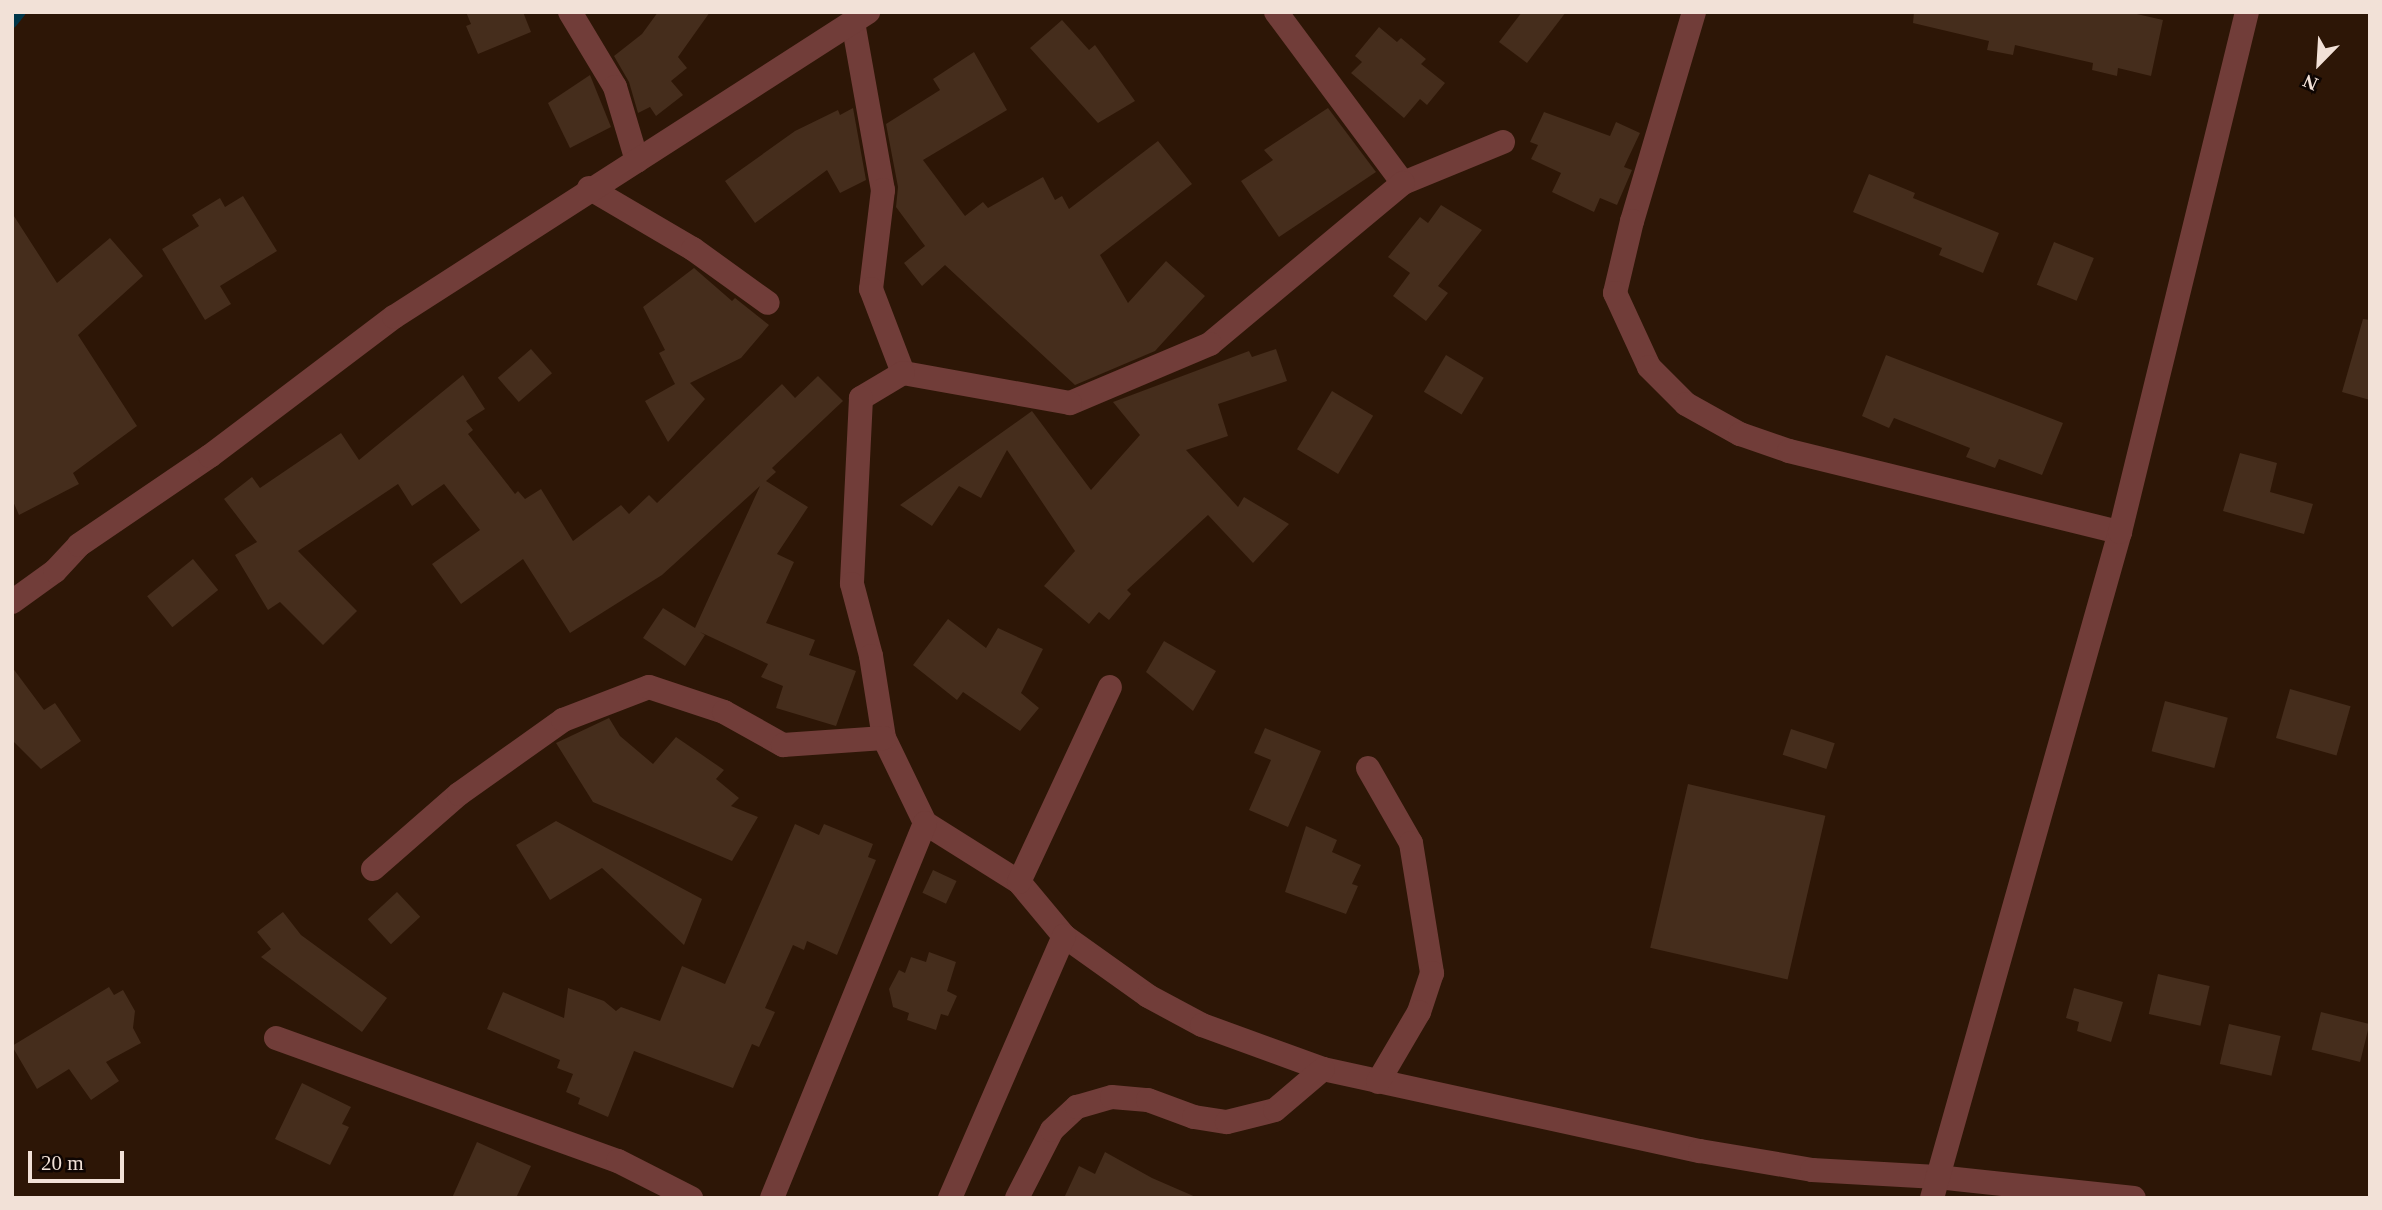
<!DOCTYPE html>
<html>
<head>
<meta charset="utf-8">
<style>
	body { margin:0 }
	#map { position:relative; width:2382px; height:1210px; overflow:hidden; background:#2d1606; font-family:"Times New Roman",serif }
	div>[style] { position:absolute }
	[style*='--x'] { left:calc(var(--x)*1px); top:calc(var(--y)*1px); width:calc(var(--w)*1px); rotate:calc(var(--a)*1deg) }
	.stream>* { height:10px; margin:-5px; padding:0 5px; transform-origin:5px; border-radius:5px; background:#003649 }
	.building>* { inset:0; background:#452d1c; transform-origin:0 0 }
	.street>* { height:24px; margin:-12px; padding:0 12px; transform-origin:12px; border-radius:12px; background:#713d39 }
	span { translate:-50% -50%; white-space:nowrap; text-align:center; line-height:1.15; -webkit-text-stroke:5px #0e0502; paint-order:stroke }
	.frame { position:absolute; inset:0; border:14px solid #f2e1d7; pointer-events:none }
	.north { position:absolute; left:2284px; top:28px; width:70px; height:70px; -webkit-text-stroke:5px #0e0502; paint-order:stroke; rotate:204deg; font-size:19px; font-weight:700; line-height:28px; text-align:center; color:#f2e1d7 }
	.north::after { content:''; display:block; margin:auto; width:24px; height:32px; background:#f2e1d7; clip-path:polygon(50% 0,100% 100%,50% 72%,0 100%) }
	.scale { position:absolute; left:28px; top:1151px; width:96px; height:32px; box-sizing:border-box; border:4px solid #f2e1d7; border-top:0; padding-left:9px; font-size:21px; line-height:24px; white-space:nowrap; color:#f2e1d7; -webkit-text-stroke:5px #0e0502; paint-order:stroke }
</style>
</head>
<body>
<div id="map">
	<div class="stream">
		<i style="--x:12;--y:23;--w:14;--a:-51"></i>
	</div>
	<div class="building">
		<i style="clip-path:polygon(466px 12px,523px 12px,531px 32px,478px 54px,466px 26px,471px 24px)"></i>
		<i style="clip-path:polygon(658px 12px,710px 12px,678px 57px,687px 68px,671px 81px,683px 95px,656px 116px,650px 107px,638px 113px,629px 82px,614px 56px,642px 34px)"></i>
		<i style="clip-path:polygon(1522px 12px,1566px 12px,1527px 63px,1499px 42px)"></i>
		<i style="clip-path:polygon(1914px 12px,2128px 12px,2163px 20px,2151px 76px,2118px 68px,2117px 76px,2092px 70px,2093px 63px,2015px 45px,2013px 55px,1987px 50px,1989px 41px,1913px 23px)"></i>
		<i style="clip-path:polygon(1062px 20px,1089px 50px,1095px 45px,1135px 101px,1098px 123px,1030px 48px)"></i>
		<i style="clip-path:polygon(1379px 27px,1397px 42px,1401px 38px,1426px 59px,1421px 64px,1445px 83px,1427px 105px,1420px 99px,1404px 118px,1351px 73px,1362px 62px,1355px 56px)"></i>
		<i style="clip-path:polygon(974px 52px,1007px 110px,923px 160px,965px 216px,983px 202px,988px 208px,1043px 177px,1055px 200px,1062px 196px,1069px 209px,1158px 141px,1192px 184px,1100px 255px,1128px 303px,1166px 261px,1205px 296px,1155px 351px,1075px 385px,945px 265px,922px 286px,904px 263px,925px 246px,896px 207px,898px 187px,886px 124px,940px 90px,933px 79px)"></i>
		<i style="clip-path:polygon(590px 75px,611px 127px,570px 148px,548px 103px)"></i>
		<i style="clip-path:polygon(853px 108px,866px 180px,840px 193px,827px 170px,755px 223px,725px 181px,795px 131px,838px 110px,840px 115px)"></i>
		<i style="clip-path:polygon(1328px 108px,1376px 172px,1279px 237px,1241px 181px,1273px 160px,1264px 150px)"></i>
		<i style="clip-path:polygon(1544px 112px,1610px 136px,1616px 122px,1640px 133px,1624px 167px,1632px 170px,1617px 205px,1600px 198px,1594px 212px,1552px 192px,1561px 173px,1531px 159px,1538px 145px,1530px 142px)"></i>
		<i style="clip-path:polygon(1869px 174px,1915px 193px,1913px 198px,1999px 233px,1983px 273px,1939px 255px,1942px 248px,1853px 212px)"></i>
		<i style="clip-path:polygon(243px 196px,277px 251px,220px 286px,231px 304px,205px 320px,162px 249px,199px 226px,192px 215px,220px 198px,225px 207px)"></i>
		<i style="clip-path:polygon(1441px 205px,1482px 230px,1438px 286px,1448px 293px,1426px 321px,1393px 296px,1410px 273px,1388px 257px,1420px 217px,1428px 223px)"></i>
		<i style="clip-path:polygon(12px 213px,57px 283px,110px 238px,143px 276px,78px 335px,137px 426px,73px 473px,79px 484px,19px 515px,12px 499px)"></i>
		<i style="left:2054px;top:242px;width:43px;height:46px;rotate:22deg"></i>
		<i style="clip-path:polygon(694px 268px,732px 301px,735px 298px,769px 325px,741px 358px,690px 383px,705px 399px,668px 442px,645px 401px,675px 384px,659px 353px,665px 350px,643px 307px)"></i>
		<i style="clip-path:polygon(2363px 319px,2370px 320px,2370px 400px,2342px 392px)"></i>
		<i style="left:531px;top:349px;width:32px;height:44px;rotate:49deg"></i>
		<i style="clip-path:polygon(1276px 349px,1287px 381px,1218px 404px,1228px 436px,1186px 450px,1238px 507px,1244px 497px,1289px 524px,1253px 563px,1208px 515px,1127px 590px,1131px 594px,1109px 620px,1099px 612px,1089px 624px,1044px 586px,1075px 551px,1007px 450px,981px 498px,959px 486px,932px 526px,900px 505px,1032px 411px,1091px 490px,1140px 435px,1113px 402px,1249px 351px,1252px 357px)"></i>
		<i style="left:1446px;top:355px;width:44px;height:43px;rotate:31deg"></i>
		<i style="clip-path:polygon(1886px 355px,2063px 423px,2042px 475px,1999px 459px,1995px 468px,1966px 457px,1970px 448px,1894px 418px,1889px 428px,1862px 416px)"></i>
		<i style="clip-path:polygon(463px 375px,485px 409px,466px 421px,473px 430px,468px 434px,515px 494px,518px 491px,525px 499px,541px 489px,573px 541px,621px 505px,629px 514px,649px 495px,657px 503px,782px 384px,795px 398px,818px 376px,843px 401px,772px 468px,776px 472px,766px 481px,808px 507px,777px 554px,794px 562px,766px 623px,815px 640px,809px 655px,856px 671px,836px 726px,776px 708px,783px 686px,761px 677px,768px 664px,700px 632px,705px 635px,685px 666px,643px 638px,663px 608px,695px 628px,760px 486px,662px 575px,570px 633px,523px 559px,461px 604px,432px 564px,480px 530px,444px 484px,412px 506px,398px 484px,298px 551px,357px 611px,323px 645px,280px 602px,268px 610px,235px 555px,257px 542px,224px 499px,252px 477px,260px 488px,341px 433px,359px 460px)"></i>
		<i style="left:1332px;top:391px;width:48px;height:68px;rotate:31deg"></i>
		<i style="clip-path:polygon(2240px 453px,2277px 463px,2270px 492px,2313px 504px,2304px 534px,2223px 511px)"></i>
		<i style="left:193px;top:559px;width:40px;height:59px;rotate:51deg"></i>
		<i style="clip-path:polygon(948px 619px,986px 648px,998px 628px,1043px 649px,1021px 693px,1039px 708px,1020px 731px,963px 692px,957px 700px,913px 665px)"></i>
		<i style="clip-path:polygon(1164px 641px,1216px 671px,1193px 711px,1146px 672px)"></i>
		<i style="clip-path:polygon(12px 667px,44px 710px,55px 703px,81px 741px,41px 769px,12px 740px)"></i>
		<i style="left:2290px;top:689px;width:63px;height:51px;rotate:16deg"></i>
		<i style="left:2165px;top:701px;width:65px;height:52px;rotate:15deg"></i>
		<i style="clip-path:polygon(609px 718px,620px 736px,653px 764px,676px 737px,724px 770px,716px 779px,739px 798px,731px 806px,758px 817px,732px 861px,593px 802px,556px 743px)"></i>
		<i style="clip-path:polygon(1265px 728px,1321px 751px,1288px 827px,1249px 810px,1271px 760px,1254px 753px)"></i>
		<i style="left:1791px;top:729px;width:46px;height:27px;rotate:18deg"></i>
		<i style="left:1688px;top:784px;width:141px;height:168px;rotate:13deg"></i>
		<i style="clip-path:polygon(556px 821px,702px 899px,684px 945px,602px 868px,550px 900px,516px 845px)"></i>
		<i style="clip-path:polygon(795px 824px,819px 835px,824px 824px,873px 844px,868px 857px,876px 860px,837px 955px,807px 941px,804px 950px,793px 945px,765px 1008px,775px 1012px,759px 1047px,752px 1044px,733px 1088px,634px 1051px,608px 1117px,578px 1104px,580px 1098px,566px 1092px,573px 1074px,557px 1068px,560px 1060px,487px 1029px,503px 992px,564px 1018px,568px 988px,604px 1001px,616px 1011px,621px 1007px,660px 1021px,682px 966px,725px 984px)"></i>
		<i style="clip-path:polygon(1306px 826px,1337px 840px,1332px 852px,1361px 865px,1352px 884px,1358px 886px,1346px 914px,1285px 892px)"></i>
		<i style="left:933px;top:870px;width:26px;height:25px;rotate:25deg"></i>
		<i style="left:397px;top:892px;width:34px;height:40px;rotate:47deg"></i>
		<i style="clip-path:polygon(283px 912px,301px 935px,387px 998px,362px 1032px,261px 957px,271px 949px,257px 932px)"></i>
		<i style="clip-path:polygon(929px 952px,956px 962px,947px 991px,957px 996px,948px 1016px,941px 1014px,936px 1030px,907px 1020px,909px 1013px,893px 1007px,889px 989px,899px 970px,905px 973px,911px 957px,926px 962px)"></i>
		<i style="left:2158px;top:974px;width:53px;height:41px;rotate:13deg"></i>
		<i style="clip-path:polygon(109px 987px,114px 995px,123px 990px,135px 1011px,133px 1028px,141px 1043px,106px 1062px,119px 1081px,91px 1100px,69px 1069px,37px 1089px,12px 1046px)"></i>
		<i style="clip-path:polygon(2074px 988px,2123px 1002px,2111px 1042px,2077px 1031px,2079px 1022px,2066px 1018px)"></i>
		<i style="left:2321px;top:1012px;width:50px;height:39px;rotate:14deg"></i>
		<i style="left:2229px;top:1024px;width:53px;height:41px;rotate:13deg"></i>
		<i style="clip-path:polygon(302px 1083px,351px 1107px,342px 1124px,349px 1127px,330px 1165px,275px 1139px)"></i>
		<i style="clip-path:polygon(477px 1142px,531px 1166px,516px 1198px,452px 1198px)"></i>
		<i style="clip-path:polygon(1105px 1152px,1152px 1178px,1198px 1198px,1064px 1198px,1079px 1166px,1095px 1174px)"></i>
	</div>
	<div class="street">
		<i style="--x:570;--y:12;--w:87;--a:59"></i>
		<i style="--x:615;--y:87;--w:77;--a:73.4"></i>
		<i style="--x:1276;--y:12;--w:213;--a:53.4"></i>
		<i style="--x:1694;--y:12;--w:218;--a:106.5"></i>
		<i style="--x:1632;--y:221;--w:74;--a:103.3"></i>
		<i style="--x:1615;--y:293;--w:81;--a:65.3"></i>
		<i style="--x:1649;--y:367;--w:52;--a:45"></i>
		<i style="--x:1686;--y:404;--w:62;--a:29.1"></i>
		<i style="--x:1740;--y:434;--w:52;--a:19.1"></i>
		<i style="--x:1789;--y:451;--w:341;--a:13.8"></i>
		<i style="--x:853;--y:22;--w:171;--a:79.9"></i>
		<i style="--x:883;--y:190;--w:100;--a:96.9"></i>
		<i style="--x:871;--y:289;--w:90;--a:69.1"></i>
		<i style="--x:1503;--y:142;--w:108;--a:157.7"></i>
		<i style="--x:1403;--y:183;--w:251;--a:140.2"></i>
		<i style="--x:1210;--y:344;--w:152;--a:157.1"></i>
		<i style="--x:1070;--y:403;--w:170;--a:-169.8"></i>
		<i style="--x:903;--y:373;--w:49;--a:149.2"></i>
		<i style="--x:861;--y:398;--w:186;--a:92.8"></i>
		<i style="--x:852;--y:584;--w:74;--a:75.2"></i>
		<i style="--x:871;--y:656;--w:83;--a:81"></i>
		<i style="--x:884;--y:738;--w:94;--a:64.2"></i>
		<i style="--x:925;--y:823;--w:111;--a:32.1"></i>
		<i style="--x:1019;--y:882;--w:70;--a:50.2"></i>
		<i style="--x:1064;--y:936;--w:103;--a:35.5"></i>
		<i style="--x:1148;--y:996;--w:61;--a:28.2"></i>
		<i style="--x:1202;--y:1025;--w:129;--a:20"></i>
		<i style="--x:1323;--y:1069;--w:386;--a:12.3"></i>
		<i style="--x:1700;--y:1151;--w:114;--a:9.6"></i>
		<i style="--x:1812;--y:1170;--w:125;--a:3.2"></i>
		<i style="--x:1937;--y:1177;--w:198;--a:6.1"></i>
		<i style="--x:589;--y:188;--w:121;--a:30.4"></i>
		<i style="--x:693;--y:249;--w:92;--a:35.8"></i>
		<i style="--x:12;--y:602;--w:53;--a:-35.8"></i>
		<i style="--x:55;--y:571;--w:35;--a:-47"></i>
		<i style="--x:79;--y:545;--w:158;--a:-34.2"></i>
		<i style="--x:210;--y:456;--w:231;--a:-37.1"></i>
		<i style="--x:394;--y:317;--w:564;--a:-32.76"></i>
		<i style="--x:1368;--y:768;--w:86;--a:60.2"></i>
		<i style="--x:1411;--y:843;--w:132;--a:80.8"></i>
		<i style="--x:1432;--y:973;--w:41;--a:108.4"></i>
		<i style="--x:1419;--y:1012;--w:81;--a:120.4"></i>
		<i style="--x:373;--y:869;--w:114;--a:-41.1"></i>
		<i style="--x:459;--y:794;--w:128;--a:-35.4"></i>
		<i style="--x:563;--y:720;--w:92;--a:-21"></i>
		<i style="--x:649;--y:687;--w:79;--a:18.4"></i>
		<i style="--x:724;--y:712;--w:68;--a:29.2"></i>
		<i style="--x:783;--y:745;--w:101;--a:-4"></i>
		<i style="--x:1019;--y:882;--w:215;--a:-65"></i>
		<i style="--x:276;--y:1038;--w:363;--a:19.8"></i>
		<i style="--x:618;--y:1161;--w:82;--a:26.9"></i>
		<i style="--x:772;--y:1198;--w:405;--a:-67.8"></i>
		<i style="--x:950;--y:1198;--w:286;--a:-66.5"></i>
		<i style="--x:1017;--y:1198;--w:76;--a:-62.8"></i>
		<i style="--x:1052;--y:1130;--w:34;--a:-43"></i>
		<i style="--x:1077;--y:1107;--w:36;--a:-16"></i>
		<i style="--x:1112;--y:1097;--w:36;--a:5"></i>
		<i style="--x:1148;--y:1100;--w:49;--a:20.3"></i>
		<i style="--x:1194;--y:1117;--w:33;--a:9"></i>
		<i style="--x:1227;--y:1122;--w:49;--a:-14"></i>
		<i style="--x:1275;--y:1110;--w:63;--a:-40.5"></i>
		<i style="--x:1932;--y:1198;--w:692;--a:-74.24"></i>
		<i style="--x:2120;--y:532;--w:535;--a:-76.28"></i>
	</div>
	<div class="frame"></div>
	<div class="north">N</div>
	<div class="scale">20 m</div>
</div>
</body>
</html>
